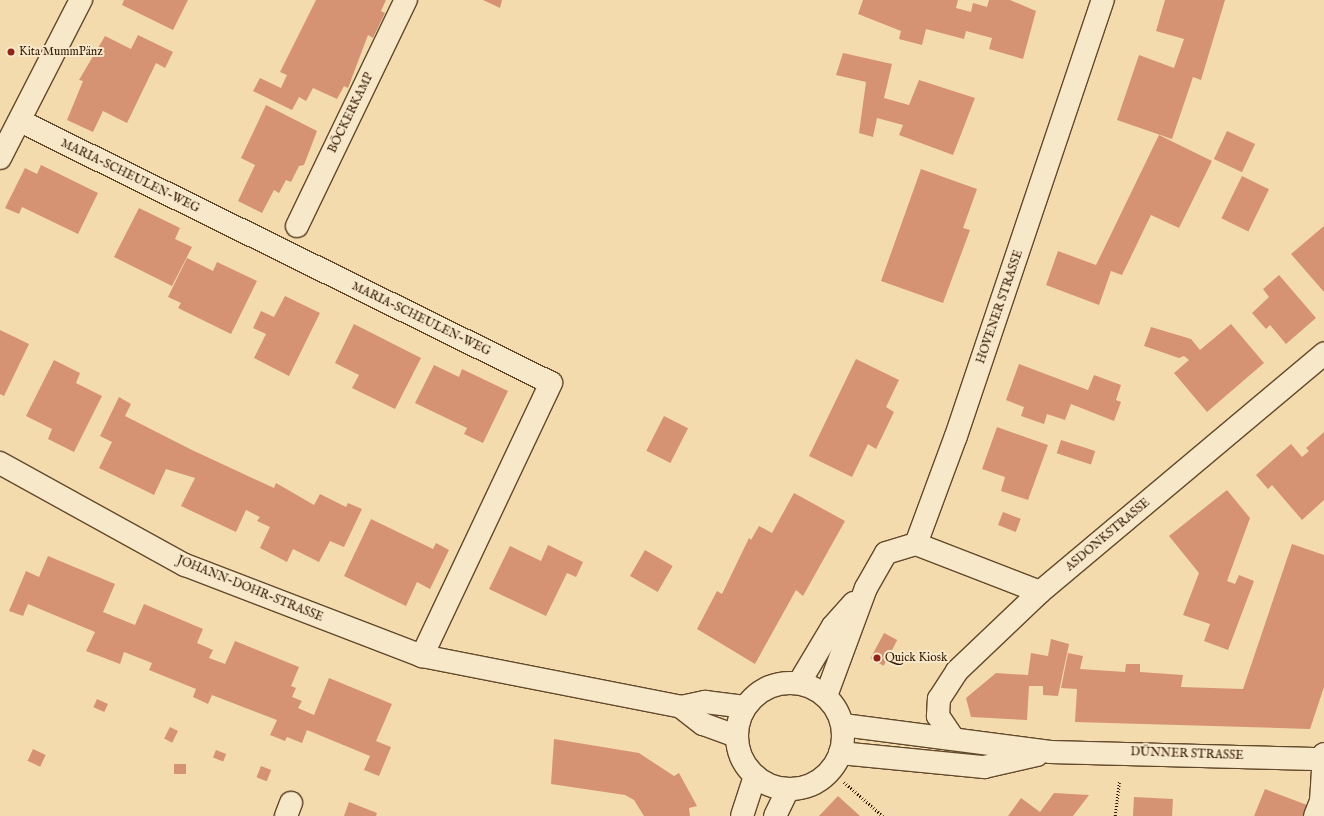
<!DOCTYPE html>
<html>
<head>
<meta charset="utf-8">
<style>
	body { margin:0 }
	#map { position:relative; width:1324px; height:816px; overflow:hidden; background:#f4dbad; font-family:"IM FELL English",serif }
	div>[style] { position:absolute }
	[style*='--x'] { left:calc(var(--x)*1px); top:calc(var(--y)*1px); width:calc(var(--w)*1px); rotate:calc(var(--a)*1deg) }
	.building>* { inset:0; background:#d69373; transform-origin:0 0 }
	.path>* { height:2.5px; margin-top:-1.25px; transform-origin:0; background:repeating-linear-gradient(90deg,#321800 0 1px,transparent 0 3px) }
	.roads { filter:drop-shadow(1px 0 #62492b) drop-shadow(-1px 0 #62492b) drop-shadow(0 1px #62492b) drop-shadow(0 -1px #62492b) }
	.minor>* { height:22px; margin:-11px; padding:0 11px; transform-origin:11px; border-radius:11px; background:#f8e8ca }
	.minor>.ring { margin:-11px; padding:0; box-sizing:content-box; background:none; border:22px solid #f8e8ca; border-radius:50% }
	.dots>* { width:11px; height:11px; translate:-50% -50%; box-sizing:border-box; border:2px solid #f8e8ca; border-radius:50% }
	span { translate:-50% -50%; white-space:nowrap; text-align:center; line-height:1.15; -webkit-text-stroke:4px #f8e8ca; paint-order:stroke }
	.poi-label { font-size:12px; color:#321800 }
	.left { translate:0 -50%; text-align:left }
	.street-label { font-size:12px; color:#321800 }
</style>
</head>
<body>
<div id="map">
	<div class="building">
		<i style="clip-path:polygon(124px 0,188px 0,173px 30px,122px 5px)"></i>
		<i style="clip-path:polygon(316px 0,386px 0,381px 11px,385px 13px,373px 38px,368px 35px,348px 88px,344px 86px,337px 99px,313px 88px,306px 101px,299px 97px,292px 110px,253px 91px,260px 78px,281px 88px,287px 75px,280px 72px)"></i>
		<i style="clip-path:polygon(483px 0,502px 0,500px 8px)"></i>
		<i style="clip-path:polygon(863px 0,958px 0,956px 8px,971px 12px,973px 3px,987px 7px,989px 0,1010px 0,1036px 11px,1023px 59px,989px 49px,992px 38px,966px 31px,964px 39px,926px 29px,922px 45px,899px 39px,901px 31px,858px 14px)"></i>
		<i style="clip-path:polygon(1165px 0,1225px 0,1201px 80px,1193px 77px,1172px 139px,1117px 120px,1139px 55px,1174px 68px,1184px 39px,1156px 31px)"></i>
		<i style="clip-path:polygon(138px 35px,173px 52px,165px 68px,156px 63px,127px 123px,103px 111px,93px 132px,67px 120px,83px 81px,79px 80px,105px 36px,131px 49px)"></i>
		<i style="clip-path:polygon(843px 53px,892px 64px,884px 98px,909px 105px,919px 80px,975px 98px,953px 155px,899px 135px,903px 125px,877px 118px,873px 137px,859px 133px,866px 82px,836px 75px)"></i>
		<i style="clip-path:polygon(266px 105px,317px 131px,304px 165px,299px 166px,291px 182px,286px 180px,279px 193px,274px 190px,262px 213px,238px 201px,255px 165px,241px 158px)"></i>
		<i style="left:1227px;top:131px;width:31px;height:31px;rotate:25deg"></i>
		<i style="clip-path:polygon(1159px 135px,1212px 161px,1179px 228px,1151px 215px,1122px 275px,1111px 271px,1099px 305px,1046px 285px,1058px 251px,1096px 265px)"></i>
		<i style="clip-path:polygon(41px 165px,98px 193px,78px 234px,22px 207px,19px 214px,5px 208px,25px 168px,37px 174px)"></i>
		<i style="clip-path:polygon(921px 169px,977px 189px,963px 228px,970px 230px,943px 303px,881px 281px)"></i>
		<i style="left:1242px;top:176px;width:30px;height:47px;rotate:26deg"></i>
		<i style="clip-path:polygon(139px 208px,180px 228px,175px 239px,192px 247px,172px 286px,114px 257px)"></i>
		<i style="clip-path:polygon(1324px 226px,1324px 292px,1291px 254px)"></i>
		<i style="clip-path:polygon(187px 258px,213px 271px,217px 262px,257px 281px,231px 334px,178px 308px,181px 303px,168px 297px)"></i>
		<i style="clip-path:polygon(1279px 275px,1316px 318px,1286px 344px,1270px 325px,1266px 329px,1252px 313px,1269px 297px,1263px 289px)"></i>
		<i style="clip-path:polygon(285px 296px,320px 313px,289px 376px,254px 358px,266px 334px,253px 328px,261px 311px,274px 317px)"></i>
		<i style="clip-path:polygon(354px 324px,421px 358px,395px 409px,352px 388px,359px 375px,335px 363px)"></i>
		<i style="clip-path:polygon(1231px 324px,1264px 363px,1207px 412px,1174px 373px,1189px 360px,1184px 356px,1179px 358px,1144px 346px,1151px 327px,1191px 339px,1200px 350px)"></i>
		<i style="clip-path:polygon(0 330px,29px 344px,4px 396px,0 394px)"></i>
		<i style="clip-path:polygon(856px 359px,899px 380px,886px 407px,894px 412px,876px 449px,868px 444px,852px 477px,809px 456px)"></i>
		<i style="clip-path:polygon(54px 360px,80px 373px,76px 383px,102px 396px,74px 452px,48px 439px,52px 429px,26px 416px)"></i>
		<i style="clip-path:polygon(1019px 364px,1088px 390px,1094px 375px,1121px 385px,1116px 400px,1121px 402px,1114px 421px,1071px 404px,1065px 420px,1047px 414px,1044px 424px,1021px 416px,1024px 407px,1006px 400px)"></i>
		<i style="clip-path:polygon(434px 365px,459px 377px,462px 369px,508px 391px,483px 443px,464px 434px,467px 428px,415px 403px)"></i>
		<i style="clip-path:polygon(119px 397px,131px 404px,125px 416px,192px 450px,274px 488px,276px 483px,314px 505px,320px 494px,346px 507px,348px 503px,362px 509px,344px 547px,330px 541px,319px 562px,293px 549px,287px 562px,260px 548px,270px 527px,257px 521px,260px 517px,246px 510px,236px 532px,181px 506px,195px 478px,166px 469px,154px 495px,99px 468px,112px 442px,100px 436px)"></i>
		<i style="left:664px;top:416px;width:27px;height:39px;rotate:27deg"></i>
		<i style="clip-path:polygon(997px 427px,1048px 445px,1028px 500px,1001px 491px,1005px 477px,982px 469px)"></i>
		<i style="clip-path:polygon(1324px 432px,1324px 500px,1302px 520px,1272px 485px,1268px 489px,1256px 475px,1291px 444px,1302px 457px,1309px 451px,1306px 448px)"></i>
		<i style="left:1061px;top:440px;width:36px;height:14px;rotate:18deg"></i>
		<i style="clip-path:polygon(1227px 490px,1250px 518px,1227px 581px,1235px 584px,1239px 575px,1254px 581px,1228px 650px,1204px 641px,1210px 624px,1183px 615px,1199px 573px,1169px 536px)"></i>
		<i style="clip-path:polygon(794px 493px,845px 521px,803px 596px,796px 590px,755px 664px,697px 629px,717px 591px,722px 594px,749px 538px,751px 540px,759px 526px,772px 533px)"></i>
		<i style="left:1003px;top:512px;width:19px;height:14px;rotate:21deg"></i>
		<i style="clip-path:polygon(371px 519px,433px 549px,436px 543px,449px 550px,430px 589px,417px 582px,406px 606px,344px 576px)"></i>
		<i style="clip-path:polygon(1292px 544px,1324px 555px,1324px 687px,1310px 729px,1075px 722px,1077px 689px,1061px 688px,1068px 653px,1083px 656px,1080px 669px,1125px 672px,1126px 664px,1140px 664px,1140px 672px,1183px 675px,1181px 687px,1243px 689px)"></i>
		<i style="clip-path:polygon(548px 545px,583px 562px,576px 577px,567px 573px,546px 616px,489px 589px,510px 546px,541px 561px)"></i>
		<i style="left:645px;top:550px;width:32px;height:30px;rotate:30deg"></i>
		<i style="clip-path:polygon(48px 556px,115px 584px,103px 612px,135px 625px,144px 604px,203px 629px,197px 643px,213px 650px,209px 658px,225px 664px,235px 641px,299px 667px,291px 686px,296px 688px,292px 697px,302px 701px,298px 708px,314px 715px,329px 678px,392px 704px,376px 741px,391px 747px,379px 776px,364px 770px,370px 756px,307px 730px,302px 743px,287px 737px,285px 741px,270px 735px,277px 720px,212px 695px,208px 704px,193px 697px,196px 689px,149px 670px,152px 663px,124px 652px,120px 664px,86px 651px,95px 632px,28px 604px,23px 616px,9px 611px,26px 571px,39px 577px)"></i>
		<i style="left:884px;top:633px;width:15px;height:29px;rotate:28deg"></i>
		<i style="clip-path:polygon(1051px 639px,1069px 644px,1058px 696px,1043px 695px,1043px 686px,1029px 686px,1027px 720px,971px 717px,966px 698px,996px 673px,1028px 675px,1031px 653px,1048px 656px)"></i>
		<i style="left:97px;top:699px;width:12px;height:9px;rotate:24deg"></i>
		<i style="left:170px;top:727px;width:9px;height:13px;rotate:27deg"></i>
		<i style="clip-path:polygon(554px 739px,639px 753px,674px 776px,679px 773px,697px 806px,689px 808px,690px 816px,644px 816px,634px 800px,625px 795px,551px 784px)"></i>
		<i style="left:33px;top:749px;width:14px;height:13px;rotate:25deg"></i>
		<i style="left:216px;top:750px;width:11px;height:8px;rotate:22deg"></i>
		<i style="left:174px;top:764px;width:12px;height:10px"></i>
		<i style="left:261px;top:766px;width:11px;height:12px;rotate:22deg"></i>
		<i style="clip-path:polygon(1265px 789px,1307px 805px,1303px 816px,1254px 816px)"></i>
		<i style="clip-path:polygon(1054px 793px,1089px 795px,1073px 816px,1008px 816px,1021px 798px,1040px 812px)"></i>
		<i style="clip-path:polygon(838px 796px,860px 816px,819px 816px)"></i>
		<i style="left:1134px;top:797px;width:39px;height:19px;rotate:3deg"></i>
		<i style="clip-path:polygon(349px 802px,377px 813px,376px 816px,344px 816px)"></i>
	</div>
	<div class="path">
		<i style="--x:844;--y:782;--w:52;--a:41.1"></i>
		<i style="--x:1115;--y:816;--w:35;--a:-83"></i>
	</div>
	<div class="roads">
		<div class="minor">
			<i style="--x:20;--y:121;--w:592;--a:26.26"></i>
			<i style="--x:551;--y:383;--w:302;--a:115.3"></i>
			<i style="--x:0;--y:158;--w:178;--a:-62.9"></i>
			<i style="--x:297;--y:226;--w:251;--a:-64.3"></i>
			<i style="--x:0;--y:463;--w:211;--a:28.9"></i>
			<i style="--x:185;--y:565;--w:254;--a:21"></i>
			<i style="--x:422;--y:656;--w:264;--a:11.1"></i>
			<i style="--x:681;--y:707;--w:25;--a:-12"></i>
			<i style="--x:705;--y:702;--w:40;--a:7.1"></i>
			<i style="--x:916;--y:544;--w:115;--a:-69.7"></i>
			<i style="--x:956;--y:436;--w:460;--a:-71.4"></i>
			<i style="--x:916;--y:544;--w:133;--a:21.2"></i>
			<i style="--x:799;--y:683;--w:66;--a:-59.2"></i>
			<i style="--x:833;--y:626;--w:31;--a:-48"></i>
			<i class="ring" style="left:737px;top:683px;width:84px;height:84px"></i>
			<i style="--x:826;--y:696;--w:115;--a:-69.7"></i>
			<i style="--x:866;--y:588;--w:40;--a:-60.3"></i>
			<i style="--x:886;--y:553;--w:31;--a:-17"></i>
			<i style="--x:681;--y:707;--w:28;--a:38"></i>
			<i style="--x:703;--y:724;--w:35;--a:20"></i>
			<i style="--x:843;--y:725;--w:209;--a:7.4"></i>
			<i style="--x:1050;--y:752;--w:274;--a:1.5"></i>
			<i style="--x:953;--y:738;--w:27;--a:-124"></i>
			<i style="--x:938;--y:716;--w:17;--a:-87"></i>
			<i style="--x:939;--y:699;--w:33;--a:-57"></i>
			<i style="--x:957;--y:671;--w:115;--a:-43.6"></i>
			<i style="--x:1040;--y:592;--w:371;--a:-40"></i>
			<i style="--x:840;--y:753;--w:145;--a:5.6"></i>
			<i style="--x:984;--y:767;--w:54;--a:-12.8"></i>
			<i style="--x:286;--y:816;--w:14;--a:-69"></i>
			<i style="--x:742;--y:816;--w:42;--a:-72"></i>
			<i style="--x:775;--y:816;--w:30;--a:-64"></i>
			<i style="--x:1315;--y:816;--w:16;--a:-68"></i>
			<i style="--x:1321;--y:801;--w:47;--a:-86.3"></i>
		</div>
	</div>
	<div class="dots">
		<i style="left:11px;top:52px;background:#8f2418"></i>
		<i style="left:877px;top:658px;background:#8f2418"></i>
	</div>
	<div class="poi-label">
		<span class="left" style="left:19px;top:52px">Kita MummPänz</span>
		<span class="left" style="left:885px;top:658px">Quick Kiosk</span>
	</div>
	<div class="street-label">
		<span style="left:351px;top:113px;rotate:-64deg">BÖCKERKAMP</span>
		<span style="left:130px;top:176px;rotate:26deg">MARIA-SCHEULEN-WEG</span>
		<span style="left:1000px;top:307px;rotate:-71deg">HOVENER STRASSE</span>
		<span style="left:421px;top:319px;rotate:26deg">MARIA-SCHEULEN-WEG</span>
		<span style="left:1108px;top:535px;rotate:-40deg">ASDONKSTRASSE</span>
		<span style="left:250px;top:589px;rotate:22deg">JOHANN-DOHR-STRASSE</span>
		<span style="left:1187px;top:754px;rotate:2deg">DÜNNER STRASSE</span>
	</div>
</div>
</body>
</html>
